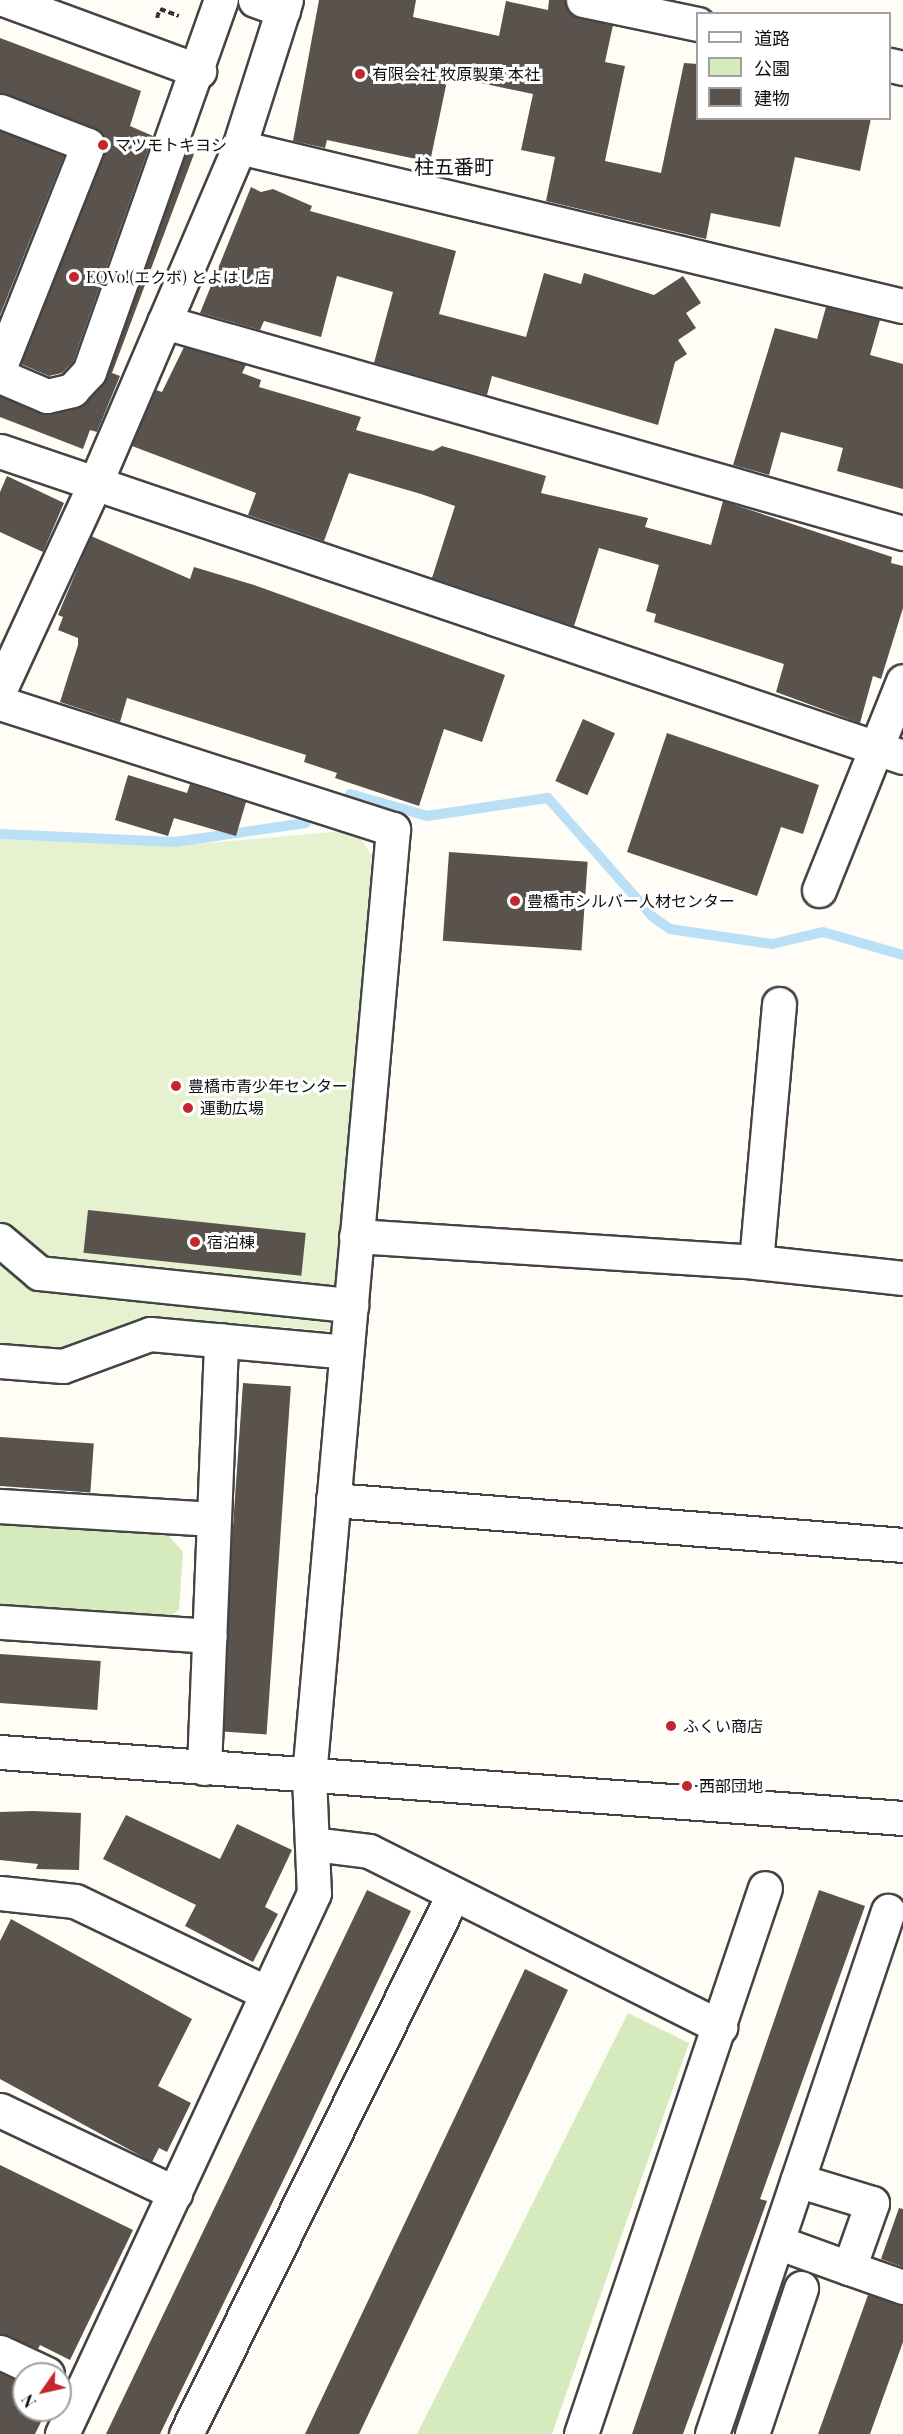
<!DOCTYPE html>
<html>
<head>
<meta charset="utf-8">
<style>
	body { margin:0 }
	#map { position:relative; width:903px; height:2434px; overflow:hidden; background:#fffdf5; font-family:"Playfair Display","Noto Sans JP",serif }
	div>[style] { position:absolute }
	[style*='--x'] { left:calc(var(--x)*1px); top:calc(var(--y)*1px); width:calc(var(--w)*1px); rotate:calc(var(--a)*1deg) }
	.green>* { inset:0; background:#d5ebbd }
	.pitch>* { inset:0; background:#e6f2cf }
	.stream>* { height:10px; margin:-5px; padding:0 5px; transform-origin:5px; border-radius:5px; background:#b9e0f7 }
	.building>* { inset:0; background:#5a524d; transform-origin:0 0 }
	.path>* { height:4px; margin-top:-2px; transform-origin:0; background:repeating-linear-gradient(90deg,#333 0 6px,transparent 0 9px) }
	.roads { filter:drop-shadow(2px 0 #444) drop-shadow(-2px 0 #444) drop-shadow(0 2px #444) drop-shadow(0 -2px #444) }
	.minor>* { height:33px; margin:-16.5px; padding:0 16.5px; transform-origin:16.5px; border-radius:16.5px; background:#fff }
	.dots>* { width:16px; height:16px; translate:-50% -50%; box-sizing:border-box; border:3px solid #fff; border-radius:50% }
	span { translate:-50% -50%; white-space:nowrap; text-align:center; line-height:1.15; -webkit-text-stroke:6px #fff; paint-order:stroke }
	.poi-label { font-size:16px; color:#111 }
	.left { translate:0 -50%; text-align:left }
	.quarter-label { font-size:20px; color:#111 }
	.legend { position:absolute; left:696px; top:12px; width:195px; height:108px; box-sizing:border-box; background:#fff; border:2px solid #a0a0a0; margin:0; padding:8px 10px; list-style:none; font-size:18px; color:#111 }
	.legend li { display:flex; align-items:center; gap:12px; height:30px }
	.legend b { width:30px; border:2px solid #a0a0a0 }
	.north { position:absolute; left:12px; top:2362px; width:60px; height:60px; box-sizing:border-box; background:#fff; border:2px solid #a0a0a0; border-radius:50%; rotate:236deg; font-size:16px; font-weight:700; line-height:24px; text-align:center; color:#111 }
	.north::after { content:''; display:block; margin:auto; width:21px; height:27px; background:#c4262e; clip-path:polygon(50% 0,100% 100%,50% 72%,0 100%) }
</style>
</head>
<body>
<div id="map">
	<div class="green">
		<i style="clip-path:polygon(0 1523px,169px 1536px,183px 1552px,179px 1610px,162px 1622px,0 1609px)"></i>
		<i style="clip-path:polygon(628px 2013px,689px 2043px,552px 2434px,417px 2434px)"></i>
	</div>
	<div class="pitch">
		<i style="clip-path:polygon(355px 830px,372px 856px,331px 1331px,148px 1316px,58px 1349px,0 1344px,0 839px,173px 846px)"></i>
	</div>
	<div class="stream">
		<i style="--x:350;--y:794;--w:80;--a:15.9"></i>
		<i style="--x:427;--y:816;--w:122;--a:-8.5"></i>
		<i style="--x:548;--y:798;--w:159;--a:48.6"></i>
		<i style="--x:653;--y:917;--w:21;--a:35"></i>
		<i style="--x:670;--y:929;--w:103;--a:8.4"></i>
		<i style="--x:772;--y:944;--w:52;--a:-13.2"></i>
		<i style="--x:823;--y:932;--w:83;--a:16"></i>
		<i style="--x:0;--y:834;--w:175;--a:2.6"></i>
		<i style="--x:175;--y:842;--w:132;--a:-8.3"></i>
	</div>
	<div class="building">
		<i style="clip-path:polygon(319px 0,416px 0,413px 17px,499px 36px,506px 1px,548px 10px,549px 0,565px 0,571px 14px,613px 25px,605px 62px,625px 66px,605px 161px,661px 173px,684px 63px,698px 64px,698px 118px,871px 118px,860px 171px,795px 157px,780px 227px,711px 213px,706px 239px,546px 201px,555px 157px,521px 150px,533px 94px,448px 76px,430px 162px,327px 140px,325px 148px,293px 141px)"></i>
		<i style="clip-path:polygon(0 38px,141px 91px,130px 126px,153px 136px,73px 362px,62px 373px,49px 376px,21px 364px,107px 143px,95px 128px,0 93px)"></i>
		<i style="clip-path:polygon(0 131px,64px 156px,0 315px)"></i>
		<i style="clip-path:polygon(187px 151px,194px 154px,112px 373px,120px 376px,97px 432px,90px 430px,83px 449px,0 417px,0 396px,51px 414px,77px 408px,103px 385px)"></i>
		<i style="clip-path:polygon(251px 187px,261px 192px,273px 189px,312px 206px,310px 211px,456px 251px,439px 314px,526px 337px,544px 273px,581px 284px,584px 273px,654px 295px,683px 276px,701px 303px,686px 313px,696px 328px,678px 340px,687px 354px,675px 362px,658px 425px,492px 376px,487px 395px,374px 363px,393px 292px,337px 276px,321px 337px,264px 321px,260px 330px,200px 313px)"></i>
		<i style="clip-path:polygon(826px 307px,880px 320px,870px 355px,903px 364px,903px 489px,837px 471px,843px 448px,781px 432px,769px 475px,733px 465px,775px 328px,817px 339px)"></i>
		<i style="clip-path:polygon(184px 347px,246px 365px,242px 373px,261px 380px,259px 387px,361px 417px,356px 430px,433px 451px,442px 446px,546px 476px,541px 493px,648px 518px,645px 527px,711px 545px,723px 501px,892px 557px,891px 563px,903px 566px,903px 608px,881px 679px,873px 676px,860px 723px,776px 692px,784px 664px,654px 622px,656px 614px,646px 611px,659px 565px,599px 548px,574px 626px,432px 578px,455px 506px,421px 494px,349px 473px,324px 541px,248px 515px,256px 493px,132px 446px,156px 390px,162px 392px)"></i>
		<i style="clip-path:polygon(7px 476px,64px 503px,43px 552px,0 532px,0 492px)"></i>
		<i style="clip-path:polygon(91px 536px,190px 579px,194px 567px,254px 585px,505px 675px,482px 742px,444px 729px,419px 806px,335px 778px,337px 773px,304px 762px,306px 755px,127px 698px,120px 722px,60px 702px,78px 645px,78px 638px,58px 630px,63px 617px,58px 615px)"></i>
		<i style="left:583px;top:719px;width:35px;height:68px;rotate:24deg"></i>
		<i style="clip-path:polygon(667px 733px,819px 785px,803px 834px,781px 827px,757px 896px,627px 852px)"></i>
		<i style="clip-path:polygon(128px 775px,187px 793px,190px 784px,246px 802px,236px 836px,174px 818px,168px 836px,115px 820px)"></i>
		<i style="left:449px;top:852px;width:139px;height:89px;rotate:4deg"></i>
		<i style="left:88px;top:1210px;width:219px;height:43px;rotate:6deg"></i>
		<i style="left:243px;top:1383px;width:48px;height:349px;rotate:4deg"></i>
		<i style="left:0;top:1437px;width:94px;height:49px;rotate:4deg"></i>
		<i style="left:0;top:1654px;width:101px;height:49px;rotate:4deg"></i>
		<i style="clip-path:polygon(33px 1811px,81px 1813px,79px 1870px,36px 1869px,38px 1864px,0 1860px,0 1812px)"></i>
		<i style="clip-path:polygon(126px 1815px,220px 1859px,237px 1824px,292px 1850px,265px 1907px,278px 1914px,253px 1962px,185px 1926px,196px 1905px,103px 1859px)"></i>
		<i style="clip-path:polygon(367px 1890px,411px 1911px,296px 2154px,160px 2434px,106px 2434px)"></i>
		<i style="clip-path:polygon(819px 1890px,865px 1906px,760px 2199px,767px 2201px,683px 2434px,632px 2434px)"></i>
		<i style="clip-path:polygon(11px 1919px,192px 2019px,158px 2086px,191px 2103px,167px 2152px,159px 2148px,152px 2162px,0 2079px,0 1941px)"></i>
		<i style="clip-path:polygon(525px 1969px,568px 1990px,444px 2255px,359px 2434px,305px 2434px)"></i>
		<i style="clip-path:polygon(0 2165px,133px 2230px,70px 2360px,40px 2345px,38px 2349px,0 2334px)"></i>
		<i style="clip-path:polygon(899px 2208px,903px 2209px,903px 2267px,881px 2259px)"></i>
		<i style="clip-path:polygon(868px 2295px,903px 2305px,903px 2342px,870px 2434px,818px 2434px)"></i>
		<i style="clip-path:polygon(0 2373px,22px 2383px,14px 2398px,24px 2403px,24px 2410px,45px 2414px,35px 2434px,0 2434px)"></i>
	</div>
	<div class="path">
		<i style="--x:157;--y:18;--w:9;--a:-72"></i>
		<i style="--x:160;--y:9;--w:20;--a:20"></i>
	</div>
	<div class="roads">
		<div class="minor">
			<i style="--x:6;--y:0;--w:206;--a:20.2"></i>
			<i style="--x:255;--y:0;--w:30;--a:20"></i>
			<i style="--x:583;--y:0;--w:117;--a:11.8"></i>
			<i style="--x:890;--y:65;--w:13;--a:13"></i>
			<i style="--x:0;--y:111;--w:94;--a:21.1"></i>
			<i style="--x:88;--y:145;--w:238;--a:111.7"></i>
			<i style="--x:239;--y:147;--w:683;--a:13.47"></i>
			<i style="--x:164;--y:322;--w:769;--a:15.94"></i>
			<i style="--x:0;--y:376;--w:51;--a:23.1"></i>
			<i style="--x:47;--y:396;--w:26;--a:-13"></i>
			<i style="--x:72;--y:390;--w:25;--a:-47"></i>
			<i style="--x:89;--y:372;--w:395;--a:-70.5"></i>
			<i style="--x:0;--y:451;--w:953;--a:18.72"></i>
			<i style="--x:0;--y:689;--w:224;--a:-65.2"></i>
			<i style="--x:94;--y:486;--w:369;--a:-66.8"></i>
			<i style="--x:239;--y:147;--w:154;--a:-72.3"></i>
			<i style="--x:0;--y:703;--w:413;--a:17.8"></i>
			<i style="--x:393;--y:829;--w:951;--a:95.07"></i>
			<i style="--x:309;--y:1776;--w:117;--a:87.6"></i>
			<i style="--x:314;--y:1893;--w:597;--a:114.98"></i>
			<i style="--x:819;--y:890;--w:225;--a:-68.1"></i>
			<i style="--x:356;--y:1236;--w:401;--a:3.7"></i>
			<i style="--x:756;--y:1262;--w:148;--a:6.2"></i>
			<i style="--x:0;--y:1240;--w:51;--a:40.2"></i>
			<i style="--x:39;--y:1273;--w:314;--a:5.9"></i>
			<i style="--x:756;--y:1262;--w:259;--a:-84.9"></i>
			<i style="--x:0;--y:1361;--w:63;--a:4.5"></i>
			<i style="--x:63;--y:1366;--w:93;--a:-20.2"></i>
			<i style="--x:150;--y:1334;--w:197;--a:5.2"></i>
			<i style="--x:333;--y:1500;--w:572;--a:4.51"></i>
			<i style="--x:0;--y:1506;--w:214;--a:3.5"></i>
			<i style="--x:0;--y:1622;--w:210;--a:3.8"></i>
			<i style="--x:0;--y:1752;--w:905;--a:4.18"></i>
			<i style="--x:204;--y:1768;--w:428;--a:-87.7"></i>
			<i style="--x:313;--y:1844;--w:56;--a:7.1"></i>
			<i style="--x:369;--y:1851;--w:393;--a:26.6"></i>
			<i style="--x:0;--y:1893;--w:75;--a:6.1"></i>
			<i style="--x:75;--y:1901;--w:213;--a:25.6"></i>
			<i style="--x:0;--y:2110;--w:194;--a:25.4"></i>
			<i style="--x:777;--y:2242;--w:77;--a:19.9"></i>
			<i style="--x:849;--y:2268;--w:69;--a:-70.5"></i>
			<i style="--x:872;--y:2203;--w:78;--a:-163"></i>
			<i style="--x:849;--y:2268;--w:57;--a:19.4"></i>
			<i style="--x:0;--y:2352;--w:52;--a:25.1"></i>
			<i style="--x:186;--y:2434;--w:599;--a:-63.65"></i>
			<i style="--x:581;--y:2434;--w:576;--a:-71.38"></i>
			<i style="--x:712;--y:2434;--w:552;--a:-71.4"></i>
			<i style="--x:752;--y:2434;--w:154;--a:-71.4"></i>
		</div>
	</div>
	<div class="dots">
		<i style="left:360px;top:74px;background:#c4262e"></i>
		<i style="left:103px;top:145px;background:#c4262e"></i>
		<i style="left:74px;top:277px;background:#c4262e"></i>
		<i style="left:515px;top:901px;background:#c4262e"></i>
		<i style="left:176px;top:1086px;background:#c4262e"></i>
		<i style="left:188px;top:1108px;background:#c4262e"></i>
		<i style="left:195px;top:1242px;background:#c4262e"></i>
		<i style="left:671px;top:1726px;background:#c4262e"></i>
		<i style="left:687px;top:1786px;background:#c4262e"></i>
	</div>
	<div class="poi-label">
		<span class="left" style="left:372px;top:74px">有限会社 牧原製菓 本社</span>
		<span class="left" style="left:115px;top:145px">マツモトキヨシ</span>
		<span class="left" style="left:86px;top:277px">EQVo!(エクボ) とよはし店</span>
		<span class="left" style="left:527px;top:901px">豊橋市シルバー人材センター</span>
		<span class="left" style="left:188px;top:1086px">豊橋市青少年センター</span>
		<span class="left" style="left:200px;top:1108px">運動広場</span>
		<span class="left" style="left:207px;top:1242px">宿泊棟</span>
		<span class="left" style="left:683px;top:1726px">ふくい商店</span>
		<span class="left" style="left:699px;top:1786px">西部団地</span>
	</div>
	<div class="quarter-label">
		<span style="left:454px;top:165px">柱五番町</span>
	</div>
	<ul class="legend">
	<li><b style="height:8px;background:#fff"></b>道路</li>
	<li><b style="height:16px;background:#d5ebbd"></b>公園</li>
	<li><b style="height:16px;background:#5a524d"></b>建物</li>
	</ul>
	<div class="north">N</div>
</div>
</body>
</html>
